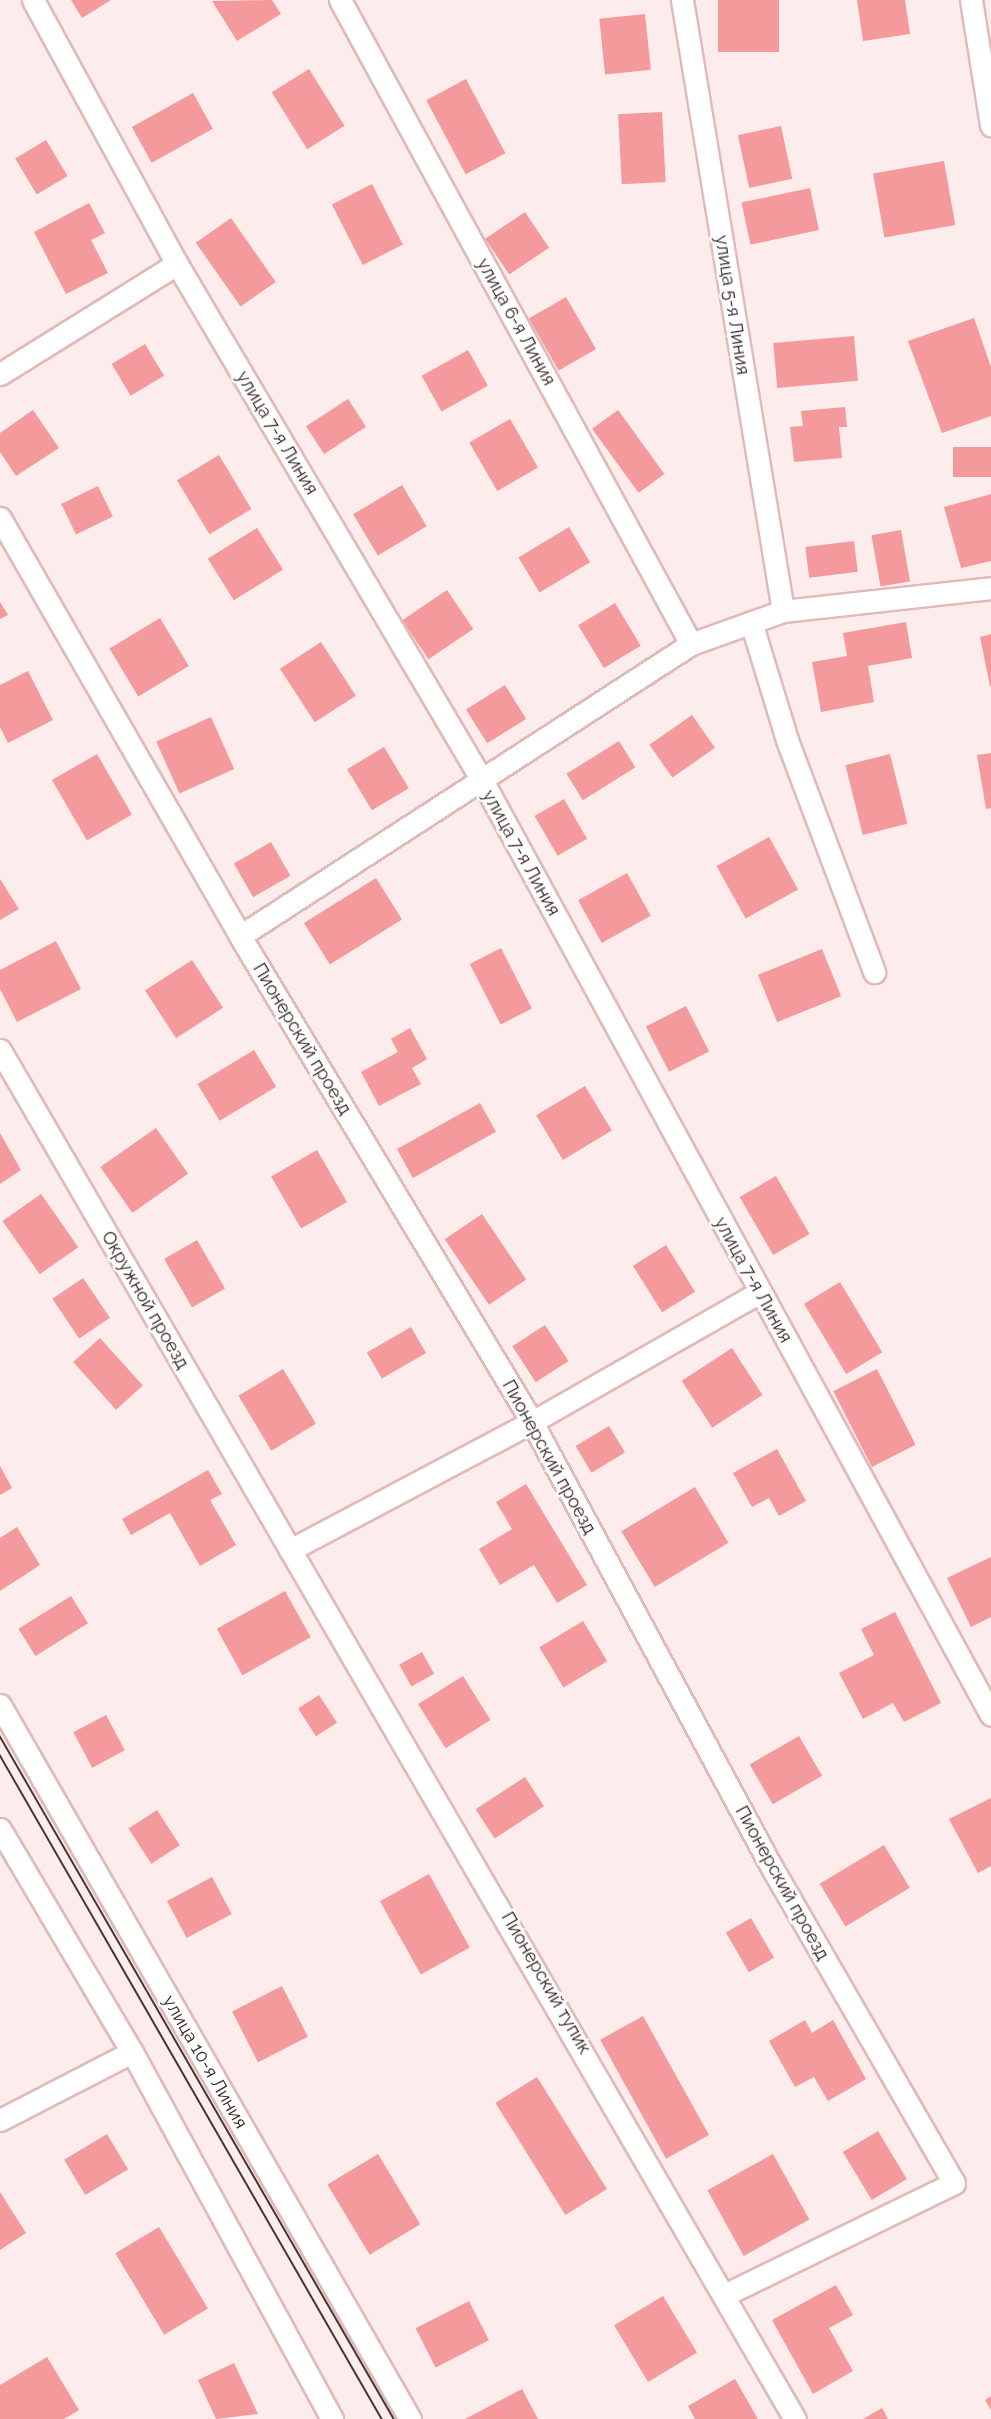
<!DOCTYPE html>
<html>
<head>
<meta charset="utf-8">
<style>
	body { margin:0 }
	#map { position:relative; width:991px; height:2419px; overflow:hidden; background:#fdecec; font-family:Raleway,sans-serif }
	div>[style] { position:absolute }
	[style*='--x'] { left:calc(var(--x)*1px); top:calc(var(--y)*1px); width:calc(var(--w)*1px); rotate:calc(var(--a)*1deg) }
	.building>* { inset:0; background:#f59a9c; transform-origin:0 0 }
	.roads { filter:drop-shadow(2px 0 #e1b9b9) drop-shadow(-2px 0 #e1b9b9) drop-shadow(0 2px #e1b9b9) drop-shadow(0 -2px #e1b9b9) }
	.service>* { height:21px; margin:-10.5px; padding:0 10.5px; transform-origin:10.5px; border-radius:10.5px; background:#fff }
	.tram>* { height:1.5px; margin:-0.75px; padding:0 0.75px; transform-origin:0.75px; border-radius:0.75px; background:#453535 }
	span { translate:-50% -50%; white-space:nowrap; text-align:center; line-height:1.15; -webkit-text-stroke:5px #fefefe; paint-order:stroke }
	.street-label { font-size:18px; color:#302121 }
</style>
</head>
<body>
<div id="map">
	<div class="building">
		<i style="clip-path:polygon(71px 0,111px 0,82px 18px)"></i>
		<i style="clip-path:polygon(272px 0,281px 14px,237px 41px,212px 1px)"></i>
		<i style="left:718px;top:0;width:61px;height:52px"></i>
		<i style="clip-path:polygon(857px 0,905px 0,910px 34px,863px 41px)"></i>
		<i style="left:645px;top:14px;width:56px;height:46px;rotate:84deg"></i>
		<i style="left:309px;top:69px;width:67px;height:44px;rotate:58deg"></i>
		<i style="left:466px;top:79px;width:84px;height:45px;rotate:62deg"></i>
		<i style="left:193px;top:93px;width:41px;height:70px;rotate:61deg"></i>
		<i style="left:662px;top:112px;width:70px;height:44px;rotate:87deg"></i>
		<i style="left:781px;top:126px;width:54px;height:44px;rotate:78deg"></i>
		<i style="left:46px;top:140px;width:42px;height:36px;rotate:59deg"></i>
		<i style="left:944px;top:161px;width:65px;height:72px;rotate:80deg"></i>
		<i style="left:372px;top:184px;width:68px;height:45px;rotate:63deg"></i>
		<i style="left:810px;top:188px;width:43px;height:70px;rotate:78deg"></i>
		<i style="clip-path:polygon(89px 203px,105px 233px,91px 240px,108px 273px,66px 294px,34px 232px)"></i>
		<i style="left:525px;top:212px;width:43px;height:48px;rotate:56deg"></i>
		<i style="left:231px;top:218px;width:78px;height:43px;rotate:55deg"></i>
		<i style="left:566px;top:297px;width:60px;height:43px;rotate:60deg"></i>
		<i style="clip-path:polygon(974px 318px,991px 367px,991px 416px,942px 433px,908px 341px)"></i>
		<i style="left:854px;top:336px;width:45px;height:81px;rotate:85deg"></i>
		<i style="left:145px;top:344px;width:37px;height:39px;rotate:59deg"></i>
		<i style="left:468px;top:350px;width:41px;height:53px;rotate:61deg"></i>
		<i style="left:348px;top:399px;width:33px;height:50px;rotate:57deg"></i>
		<i style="clip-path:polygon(845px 407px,847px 427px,839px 427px,842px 458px,794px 462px,790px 427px,803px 426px,801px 411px)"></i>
		<i style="clip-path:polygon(33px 410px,59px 448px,16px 476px,0 452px,0 433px)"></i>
		<i style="left:618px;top:410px;width:79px;height:32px;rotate:54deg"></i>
		<i style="left:510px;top:419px;width:56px;height:47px;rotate:60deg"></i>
		<i style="left:991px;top:447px;width:30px;height:38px;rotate:90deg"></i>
		<i style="left:219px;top:455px;width:63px;height:49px;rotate:59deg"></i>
		<i style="left:402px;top:485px;width:48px;height:57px;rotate:59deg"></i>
		<i style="left:98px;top:486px;width:34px;height:41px;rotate:64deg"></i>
		<i style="clip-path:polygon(991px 494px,991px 561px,961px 568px,944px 507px)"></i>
		<i style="left:569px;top:527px;width:41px;height:59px;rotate:59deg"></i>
		<i style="left:257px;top:528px;width:49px;height:58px;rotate:58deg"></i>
		<i style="left:901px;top:530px;width:52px;height:30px;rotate:80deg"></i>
		<i style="left:854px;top:541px;width:31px;height:49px;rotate:83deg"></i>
		<i style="left:447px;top:590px;width:47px;height:54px;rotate:56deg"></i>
		<i style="clip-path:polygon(0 602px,8px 615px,0 619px)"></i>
		<i style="left:615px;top:603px;width:50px;height:43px;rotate:59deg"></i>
		<i style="left:160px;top:618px;width:56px;height:59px;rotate:59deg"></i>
		<i style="clip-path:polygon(906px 622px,912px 658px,868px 666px,874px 702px,821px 712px,812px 662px,847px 656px,843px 633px)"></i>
		<i style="clip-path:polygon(991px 634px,991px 686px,990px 686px,980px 637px)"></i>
		<i style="left:321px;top:642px;width:64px;height:49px;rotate:57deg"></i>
		<i style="clip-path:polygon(28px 671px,53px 720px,8px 743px,0 727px,0 685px)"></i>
		<i style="left:505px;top:685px;width:40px;height:46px;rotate:58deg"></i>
		<i style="left:692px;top:715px;width:40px;height:52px;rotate:55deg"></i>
		<i style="left:211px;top:717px;width:57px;height:60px;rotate:66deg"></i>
		<i style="left:619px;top:741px;width:31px;height:62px;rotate:58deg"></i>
		<i style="left:384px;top:747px;width:48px;height:43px;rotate:59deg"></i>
		<i style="clip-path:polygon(991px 753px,991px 808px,986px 809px,977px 755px)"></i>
		<i style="left:97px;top:754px;width:70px;height:52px;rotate:60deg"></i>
		<i style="left:890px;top:754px;width:72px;height:46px;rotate:76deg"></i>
		<i style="left:564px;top:799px;width:46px;height:34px;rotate:60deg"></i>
		<i style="left:769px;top:837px;width:60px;height:60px;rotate:61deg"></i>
		<i style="left:271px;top:842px;width:39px;height:43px;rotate:60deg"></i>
		<i style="left:627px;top:873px;width:49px;height:56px;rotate:61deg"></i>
		<i style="left:376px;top:878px;width:49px;height:85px;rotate:58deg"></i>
		<i style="clip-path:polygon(0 879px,19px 909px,0 920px)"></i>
		<i style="clip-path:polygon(56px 941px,81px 989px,17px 1022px,0 989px,0 970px)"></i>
		<i style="left:501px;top:948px;width:68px;height:35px;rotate:63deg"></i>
		<i style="left:822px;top:949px;width:51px;height:69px;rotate:68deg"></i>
		<i style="left:192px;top:960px;width:57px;height:56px;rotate:57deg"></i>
		<i style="left:686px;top:1006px;width:51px;height:45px;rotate:63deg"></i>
		<i style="clip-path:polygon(410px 1028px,427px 1059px,412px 1068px,421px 1084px,379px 1106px,361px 1072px,398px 1052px,391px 1039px)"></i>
		<i style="left:254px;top:1050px;width:43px;height:66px;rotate:59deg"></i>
		<i style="left:585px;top:1086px;width:52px;height:57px;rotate:59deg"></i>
		<i style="left:480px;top:1103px;width:33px;height:95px;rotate:61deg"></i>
		<i style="left:156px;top:1128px;width:56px;height:68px;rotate:55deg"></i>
		<i style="clip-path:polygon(0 1133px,21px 1170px,0 1184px)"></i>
		<i style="left:317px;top:1150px;width:60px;height:53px;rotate:60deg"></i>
		<i style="left:776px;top:1176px;width:67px;height:42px;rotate:60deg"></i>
		<i style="left:41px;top:1194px;width:65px;height:47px;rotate:55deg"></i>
		<i style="left:482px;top:1214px;width:79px;height:45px;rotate:56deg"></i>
		<i style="left:197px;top:1240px;width:56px;height:38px;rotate:60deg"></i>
		<i style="left:666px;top:1245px;width:55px;height:39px;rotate:58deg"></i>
		<i style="left:83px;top:1278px;width:48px;height:37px;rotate:56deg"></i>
		<i style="left:840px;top:1282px;width:82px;height:42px;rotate:59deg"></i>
		<i style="left:545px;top:1325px;width:43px;height:39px;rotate:57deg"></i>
		<i style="left:411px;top:1327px;width:30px;height:51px;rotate:60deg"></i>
		<i style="left:100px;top:1338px;width:64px;height:36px;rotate:48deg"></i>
		<i style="left:732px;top:1348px;width:56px;height:60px;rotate:57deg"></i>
		<i style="left:283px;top:1369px;width:64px;height:52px;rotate:59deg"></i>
		<i style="left:877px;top:1369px;width:85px;height:49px;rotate:63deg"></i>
		<i style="left:609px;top:1426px;width:31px;height:39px;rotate:59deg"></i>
		<i style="clip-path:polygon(777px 1449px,806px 1501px,779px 1516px,769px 1498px,752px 1507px,733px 1473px)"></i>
		<i style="clip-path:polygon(0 1466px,12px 1488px,0 1495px)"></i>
		<i style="clip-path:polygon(208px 1470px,222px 1494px,210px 1500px,236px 1545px,200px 1566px,170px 1513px,131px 1535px,122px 1519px)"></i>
		<i style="clip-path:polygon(526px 1484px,587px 1585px,557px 1603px,534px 1565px,500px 1585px,479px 1549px,512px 1529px,496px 1502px)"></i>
		<i style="left:695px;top:1487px;width:65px;height:86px;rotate:59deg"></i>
		<i style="clip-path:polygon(17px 1527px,40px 1565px,0 1591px,0 1538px)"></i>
		<i style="clip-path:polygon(991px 1557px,991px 1617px,971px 1627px,947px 1578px)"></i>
		<i style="left:285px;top:1591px;width:53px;height:78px;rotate:61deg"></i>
		<i style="left:71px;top:1596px;width:32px;height:62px;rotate:58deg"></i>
		<i style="clip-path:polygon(895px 1612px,941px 1703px,904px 1722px,893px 1703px,863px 1719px,839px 1673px,874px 1655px,861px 1629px)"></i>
		<i style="left:583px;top:1621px;width:47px;height:51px;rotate:59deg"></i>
		<i style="left:422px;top:1652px;width:25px;height:26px;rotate:61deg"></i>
		<i style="left:463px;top:1676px;width:52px;height:53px;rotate:58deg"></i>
		<i style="left:319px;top:1695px;width:33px;height:25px;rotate:57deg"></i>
		<i style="left:106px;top:1715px;width:40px;height:37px;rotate:62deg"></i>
		<i style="left:799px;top:1736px;width:46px;height:57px;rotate:60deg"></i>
		<i style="left:525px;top:1777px;width:35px;height:59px;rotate:57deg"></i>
		<i style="clip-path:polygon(991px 1798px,991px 1866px,978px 1873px,949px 1819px)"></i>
		<i style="left:157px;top:1810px;width:42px;height:34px;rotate:57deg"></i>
		<i style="left:884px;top:1845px;width:50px;height:75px;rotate:59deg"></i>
		<i style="left:429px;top:1874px;width:84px;height:56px;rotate:61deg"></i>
		<i style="left:212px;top:1877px;width:42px;height:51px;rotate:62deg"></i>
		<i style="left:751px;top:1918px;width:46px;height:29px;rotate:60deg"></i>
		<i style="left:282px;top:1986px;width:57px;height:56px;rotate:63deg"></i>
		<i style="left:643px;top:2016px;width:136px;height:49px;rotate:61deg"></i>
		<i style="clip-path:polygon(805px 2020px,812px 2033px,833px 2020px,866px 2079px,828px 2101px,814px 2077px,795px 2087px,769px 2041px)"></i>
		<i style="left:537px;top:2077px;width:132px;height:49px;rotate:58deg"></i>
		<i style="left:878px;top:2131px;width:56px;height:41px;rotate:59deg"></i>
		<i style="left:107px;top:2134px;width:41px;height:50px;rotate:59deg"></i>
		<i style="left:378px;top:2154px;width:82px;height:59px;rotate:59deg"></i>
		<i style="left:773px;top:2154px;width:75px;height:75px;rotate:61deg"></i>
		<i style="clip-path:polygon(0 2192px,26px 2233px,0 2250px)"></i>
		<i style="left:159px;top:2227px;width:95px;height:51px;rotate:59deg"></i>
		<i style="clip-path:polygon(836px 2285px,853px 2315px,829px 2328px,853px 2371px,813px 2394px,772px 2320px)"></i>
		<i style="left:663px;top:2296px;width:66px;height:57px;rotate:59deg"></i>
		<i style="left:469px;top:2301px;width:44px;height:60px;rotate:63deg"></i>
		<i style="clip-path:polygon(47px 2357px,79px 2410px,64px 2419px,0 2419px,0 2385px)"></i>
		<i style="clip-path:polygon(234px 2363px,258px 2414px,216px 2419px,198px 2380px)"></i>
		<i style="clip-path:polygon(735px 2379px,758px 2419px,695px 2419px,688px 2406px)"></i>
		<i style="clip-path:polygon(522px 2389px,538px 2419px,465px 2419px)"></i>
		<i style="clip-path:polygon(991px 2396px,991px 2410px,985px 2400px)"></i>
		<i style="clip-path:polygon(882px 2408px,888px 2419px,863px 2419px)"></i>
	</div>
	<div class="roads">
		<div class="service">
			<i style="--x:33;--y:0;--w:301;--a:61.4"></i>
			<i style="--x:177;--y:264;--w:602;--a:59.43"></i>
			<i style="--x:483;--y:782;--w:1062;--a:61.43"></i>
			<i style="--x:340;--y:0;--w:733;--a:61.41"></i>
			<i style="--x:682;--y:0;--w:619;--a:80.61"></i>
			<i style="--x:971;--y:0;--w:127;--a:80.9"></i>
			<i style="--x:0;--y:374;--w:208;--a:-31.9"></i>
			<i style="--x:0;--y:518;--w:482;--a:60.1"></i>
			<i style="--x:240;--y:936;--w:567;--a:59"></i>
			<i style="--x:532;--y:1422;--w:504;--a:61.71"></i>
			<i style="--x:771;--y:1866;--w:366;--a:60"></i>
			<i style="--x:954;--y:2183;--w:256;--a:154"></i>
			<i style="--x:751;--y:622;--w:123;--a:73"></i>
			<i style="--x:787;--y:740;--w:248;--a:69.4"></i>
			<i style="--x:240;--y:936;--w:537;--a:-32.92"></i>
			<i style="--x:691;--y:644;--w:98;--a:-19.7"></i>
			<i style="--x:783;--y:611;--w:209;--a:-6.3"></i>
			<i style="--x:0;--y:1050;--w:1583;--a:59.86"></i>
			<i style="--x:290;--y:1550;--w:274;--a:-27.9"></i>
			<i style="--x:532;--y:1422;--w:262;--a:-29.7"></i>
			<i style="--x:0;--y:1705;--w:823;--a:60.13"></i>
			<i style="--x:0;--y:1829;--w:259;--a:59.4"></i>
			<i style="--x:132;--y:2052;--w:418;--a:61.4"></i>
			<i style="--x:0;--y:2120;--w:148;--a:-27.3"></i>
		</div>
	</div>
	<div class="tram">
		<i style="--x:0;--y:1736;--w:788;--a:60.02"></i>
		<i style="--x:0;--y:1755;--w:766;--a:60.09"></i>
	</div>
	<div class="street-label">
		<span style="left:732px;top:305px;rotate:81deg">улица 5-я Линия</span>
		<span style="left:516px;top:322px;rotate:61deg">улица 6-я Линия</span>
		<span style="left:277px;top:433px;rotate:59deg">улица 7-я Линия</span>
		<span style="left:521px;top:853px;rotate:61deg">улица 7-я Линия</span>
		<span style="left:302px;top:1039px;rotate:59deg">Пионерский проезд</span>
		<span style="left:753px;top:1280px;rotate:61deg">улица 7-я Линия</span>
		<span style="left:145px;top:1300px;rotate:60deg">Окружной проезд</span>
		<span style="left:549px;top:1457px;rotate:61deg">Пионерский проезд</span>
		<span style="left:782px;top:1883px;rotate:61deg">Пионерский проезд</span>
		<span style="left:546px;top:1983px;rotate:60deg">Пионерский тупик</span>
		<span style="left:205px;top:2062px;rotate:60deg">улица 10-я Линия</span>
	</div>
</div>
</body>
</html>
